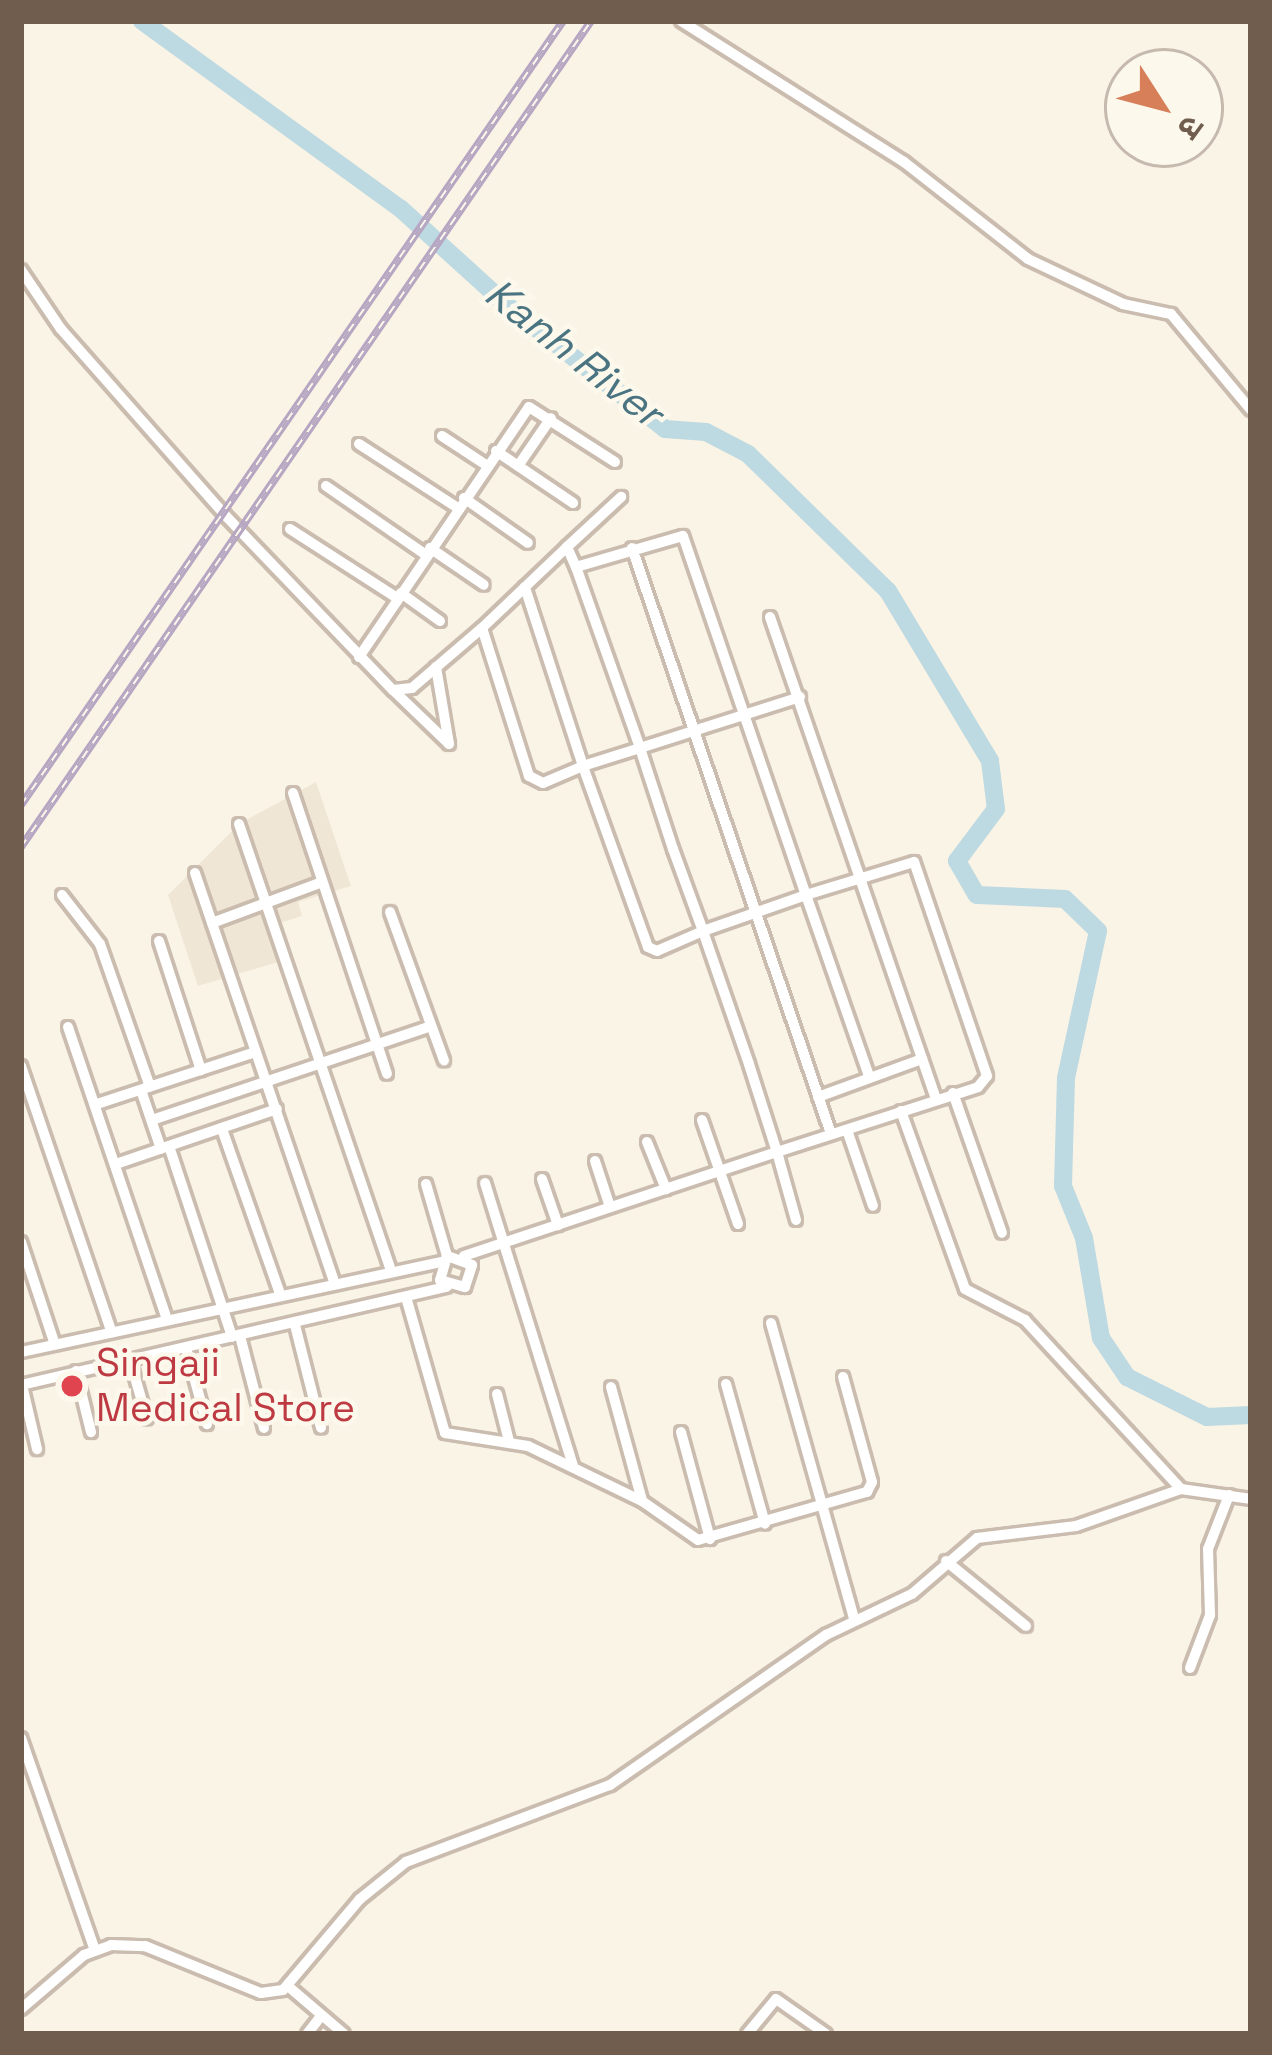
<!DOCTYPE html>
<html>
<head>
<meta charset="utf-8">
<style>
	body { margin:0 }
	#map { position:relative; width:1272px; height:2055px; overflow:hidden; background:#faf4e6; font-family:"Space Grotesk","Noto Sans Devanagari",sans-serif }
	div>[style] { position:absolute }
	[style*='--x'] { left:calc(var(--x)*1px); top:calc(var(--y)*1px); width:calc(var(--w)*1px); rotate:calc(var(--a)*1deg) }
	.residential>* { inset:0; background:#f0e6d5 }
	.river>* { height:18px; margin:-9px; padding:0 9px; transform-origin:9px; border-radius:9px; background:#bdd9e1 }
	.roads { filter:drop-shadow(3px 0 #cabcae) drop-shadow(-3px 0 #cabcae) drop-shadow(0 3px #cabcae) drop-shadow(0 -3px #cabcae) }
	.minor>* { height:10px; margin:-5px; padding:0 5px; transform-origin:5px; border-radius:5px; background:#fff }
	.rail>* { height:8px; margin-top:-4px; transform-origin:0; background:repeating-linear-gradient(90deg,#fdf8ec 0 9px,#b7a6c2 0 18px); box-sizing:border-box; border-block:3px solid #b7a6c2 }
	.dots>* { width:33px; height:33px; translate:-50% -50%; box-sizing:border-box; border:6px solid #fdf8ec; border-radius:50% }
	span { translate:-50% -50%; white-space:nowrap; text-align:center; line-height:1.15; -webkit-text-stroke:9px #fdf8ec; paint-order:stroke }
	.health-label { font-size:39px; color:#be3a42 }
	.left { translate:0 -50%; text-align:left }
	.water-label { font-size:42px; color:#4a7481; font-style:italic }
	.frame { position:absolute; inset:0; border:24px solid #705d4e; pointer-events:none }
	.north { position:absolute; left:1104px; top:48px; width:120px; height:120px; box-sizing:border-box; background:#fdf8ec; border:3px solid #c5baad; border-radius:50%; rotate:126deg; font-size:33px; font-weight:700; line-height:48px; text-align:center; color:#705d4e }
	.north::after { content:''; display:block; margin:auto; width:42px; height:54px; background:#d67f59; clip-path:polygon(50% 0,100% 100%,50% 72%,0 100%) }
</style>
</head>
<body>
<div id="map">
	<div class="residential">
		<i style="clip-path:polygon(316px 782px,351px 886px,298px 902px,302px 916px,276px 924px,288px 959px,198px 986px,168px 895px,239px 824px)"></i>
	</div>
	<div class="river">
		<i style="--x:142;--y:21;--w:320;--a:36"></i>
		<i style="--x:401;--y:209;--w:146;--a:42.2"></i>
		<i style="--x:509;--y:307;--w:198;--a:38"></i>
		<i style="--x:665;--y:429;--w:41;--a:4.2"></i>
		<i style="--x:706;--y:432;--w:47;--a:27.6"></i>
		<i style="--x:748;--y:454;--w:196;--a:44.4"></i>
		<i style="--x:888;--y:591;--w:198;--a:59"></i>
		<i style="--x:990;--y:761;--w:48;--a:82.9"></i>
		<i style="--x:996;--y:809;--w:65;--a:126.9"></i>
		<i style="--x:957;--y:861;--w:39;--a:60"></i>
		<i style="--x:977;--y:895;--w:88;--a:2.6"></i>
		<i style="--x:1065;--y:899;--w:46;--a:44.1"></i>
		<i style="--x:1098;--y:931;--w:150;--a:102.3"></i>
		<i style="--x:1066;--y:1078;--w:108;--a:91.6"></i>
		<i style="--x:1063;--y:1186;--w:56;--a:68"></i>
		<i style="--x:1084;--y:1238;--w:101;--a:80.4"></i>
		<i style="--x:1101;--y:1338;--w:47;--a:56.3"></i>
		<i style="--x:1127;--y:1377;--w:89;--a:26.6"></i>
		<i style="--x:1207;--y:1417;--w:44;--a:-2.6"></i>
	</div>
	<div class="roads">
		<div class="minor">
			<i style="--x:681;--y:21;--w:264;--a:32.3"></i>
			<i style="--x:904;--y:162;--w:157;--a:38"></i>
			<i style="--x:1028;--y:259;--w:105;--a:25.3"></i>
			<i style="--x:1123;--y:304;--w:49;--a:11.8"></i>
			<i style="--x:1171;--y:314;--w:125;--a:50.2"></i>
			<i style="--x:21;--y:270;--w:71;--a:55.9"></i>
			<i style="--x:61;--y:329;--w:247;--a:48.6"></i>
			<i style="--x:224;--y:514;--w:244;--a:46.2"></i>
			<i style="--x:393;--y:690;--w:19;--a:-6"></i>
			<i style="--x:412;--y:688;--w:92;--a:-40.6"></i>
			<i style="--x:442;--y:436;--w:53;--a:33.4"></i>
			<i style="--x:359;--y:444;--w:118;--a:32.9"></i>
			<i style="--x:496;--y:451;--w:93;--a:34"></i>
			<i style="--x:518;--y:466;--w:58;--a:-55.5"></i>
			<i style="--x:326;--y:486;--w:121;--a:34.6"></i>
			<i style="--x:464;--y:498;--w:78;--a:35.1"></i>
			<i style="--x:290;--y:529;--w:127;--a:32.8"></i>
			<i style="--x:567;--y:547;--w:74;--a:-42.8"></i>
			<i style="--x:430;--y:548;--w:65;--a:34.4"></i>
			<i style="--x:632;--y:548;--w:619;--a:71.24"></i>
			<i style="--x:576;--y:567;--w:192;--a:70.5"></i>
			<i style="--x:640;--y:748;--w:168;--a:-17.7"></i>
			<i style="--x:401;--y:593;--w:48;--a:35.7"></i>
			<i style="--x:770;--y:617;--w:510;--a:71"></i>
			<i style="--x:359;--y:657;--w:302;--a:-55.8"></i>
			<i style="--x:529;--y:407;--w:102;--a:32.6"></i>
			<i style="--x:394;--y:691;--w:76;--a:43.9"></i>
			<i style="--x:449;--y:744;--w:78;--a:-99.6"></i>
			<i style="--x:293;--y:793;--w:296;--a:71.5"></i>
			<i style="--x:239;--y:824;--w:468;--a:71.2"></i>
			<i style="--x:195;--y:873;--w:429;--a:71.2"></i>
			<i style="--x:62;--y:895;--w:62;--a:52.2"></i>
			<i style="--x:100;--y:944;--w:151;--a:70.7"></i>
			<i style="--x:390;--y:912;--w:158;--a:70"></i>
			<i style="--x:212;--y:923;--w:117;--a:-20.4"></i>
			<i style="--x:159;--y:941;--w:136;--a:72"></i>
			<i style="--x:68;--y:1027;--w:306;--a:71.3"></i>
			<i style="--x:21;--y:1066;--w:280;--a:71.2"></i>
			<i style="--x:141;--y:1090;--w:62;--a:71.3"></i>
			<i style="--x:953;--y:1093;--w:148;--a:70.7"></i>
			<i style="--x:818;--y:1097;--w:111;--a:-20.1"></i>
			<i style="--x:97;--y:1104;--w:166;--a:-18.2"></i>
			<i style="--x:901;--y:1111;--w:189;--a:70.2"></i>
			<i style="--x:965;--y:1289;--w:68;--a:27.3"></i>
			<i style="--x:1025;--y:1320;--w:230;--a:47.3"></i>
			<i style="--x:152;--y:1120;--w:294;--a:-18.6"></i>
			<i style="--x:702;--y:1120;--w:110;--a:70.9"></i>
			<i style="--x:222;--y:1129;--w:175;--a:70.6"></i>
			<i style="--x:847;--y:1130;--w:80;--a:71.1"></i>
			<i style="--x:647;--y:1142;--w:51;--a:68"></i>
			<i style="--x:169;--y:1146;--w:201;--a:71.7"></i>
			<i style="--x:595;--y:1161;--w:48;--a:71.9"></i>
			<i style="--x:116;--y:1164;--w:170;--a:-18.9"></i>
			<i style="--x:542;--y:1179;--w:49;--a:70.8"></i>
			<i style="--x:485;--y:1183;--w:296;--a:72.7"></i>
			<i style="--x:426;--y:1184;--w:75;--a:73.7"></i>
			<i style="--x:447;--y:1256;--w:25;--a:106"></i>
			<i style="--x:440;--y:1280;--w:26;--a:16"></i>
			<i style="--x:465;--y:1287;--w:23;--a:-72"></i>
			<i style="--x:472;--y:1265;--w:27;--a:-160"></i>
			<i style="--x:796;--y:1220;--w:71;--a:-105.6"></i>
			<i style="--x:777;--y:1152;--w:211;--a:-17.9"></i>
			<i style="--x:978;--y:1087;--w:14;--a:-51"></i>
			<i style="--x:987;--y:1076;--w:226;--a:-108.8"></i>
			<i style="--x:914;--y:862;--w:113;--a:163"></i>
			<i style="--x:806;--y:895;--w:192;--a:70.8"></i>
			<i style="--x:21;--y:1242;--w:108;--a:71.7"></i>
			<i style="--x:464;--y:1256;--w:330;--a:-18.4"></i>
			<i style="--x:777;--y:1152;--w:92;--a:-107.7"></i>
			<i style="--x:749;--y:1064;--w:141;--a:-109.1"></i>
			<i style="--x:703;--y:931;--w:87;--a:-110.1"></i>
			<i style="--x:673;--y:849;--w:106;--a:-108.1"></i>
			<i style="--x:640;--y:748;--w:60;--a:162.5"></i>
			<i style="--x:583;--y:766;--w:43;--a:157"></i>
			<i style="--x:543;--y:783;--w:16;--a:-153"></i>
			<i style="--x:529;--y:776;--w:155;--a:-107.6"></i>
			<i style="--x:482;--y:628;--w:59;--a:-43.6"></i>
			<i style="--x:525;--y:587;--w:58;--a:-43.6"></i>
			<i style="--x:567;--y:547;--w:22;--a:66"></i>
			<i style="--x:576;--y:567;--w:111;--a:-16.2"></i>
			<i style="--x:683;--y:536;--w:379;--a:71.1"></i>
			<i style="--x:806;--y:895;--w:109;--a:160.7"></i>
			<i style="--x:703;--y:931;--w:50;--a:156.5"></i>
			<i style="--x:657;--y:951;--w:10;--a:-156"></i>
			<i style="--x:648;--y:947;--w:192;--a:-109.8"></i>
			<i style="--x:583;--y:766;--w:188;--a:-108"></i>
			<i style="--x:406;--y:1297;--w:141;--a:74"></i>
			<i style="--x:445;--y:1433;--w:84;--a:8.9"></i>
			<i style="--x:528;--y:1446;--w:127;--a:25.8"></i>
			<i style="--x:642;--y:1501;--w:68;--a:34.9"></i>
			<i style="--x:698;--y:1540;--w:176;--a:-15.9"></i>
			<i style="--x:867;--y:1492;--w:11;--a:-63"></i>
			<i style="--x:872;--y:1482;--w:109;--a:-105.4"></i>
			<i style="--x:771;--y:1323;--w:306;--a:74.3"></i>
			<i style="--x:295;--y:1325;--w:106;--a:75.8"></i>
			<i style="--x:240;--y:1336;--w:95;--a:75.4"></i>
			<i style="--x:186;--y:1348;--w:79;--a:74.6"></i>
			<i style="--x:21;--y:1352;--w:430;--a:-12.1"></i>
			<i style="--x:130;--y:1360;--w:61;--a:73.9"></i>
			<i style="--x:76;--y:1371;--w:63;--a:76.2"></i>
			<i style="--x:726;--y:1384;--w:145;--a:74.4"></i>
			<i style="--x:21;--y:1385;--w:437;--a:-13"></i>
			<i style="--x:22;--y:1385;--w:66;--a:76.8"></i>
			<i style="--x:611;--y:1387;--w:117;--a:74.7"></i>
			<i style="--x:497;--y:1394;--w:49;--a:75.7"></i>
			<i style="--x:681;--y:1432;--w:111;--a:74.8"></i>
			<i style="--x:946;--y:1561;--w:103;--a:39.1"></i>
			<i style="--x:1190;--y:1668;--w:57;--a:-69.3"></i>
			<i style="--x:1210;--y:1615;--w:66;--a:-91.7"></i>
			<i style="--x:1208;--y:1549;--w:58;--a:-68.7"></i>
			<i style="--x:21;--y:1738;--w:225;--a:70.8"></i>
			<i style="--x:289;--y:1987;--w:72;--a:40.5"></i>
			<i style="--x:21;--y:2009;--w:83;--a:-40.6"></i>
			<i style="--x:84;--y:1955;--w:29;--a:-20"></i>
			<i style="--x:111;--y:1945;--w:34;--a:2"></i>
			<i style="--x:145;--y:1946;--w:125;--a:22.1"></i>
			<i style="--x:261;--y:1993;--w:22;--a:-8"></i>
			<i style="--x:283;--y:1990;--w:119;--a:-49.8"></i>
			<i style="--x:360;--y:1899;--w:59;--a:-38.8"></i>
			<i style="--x:406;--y:1862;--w:218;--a:-20.7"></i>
			<i style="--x:610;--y:1785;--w:263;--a:-34.8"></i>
			<i style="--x:826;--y:1635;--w:95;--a:-25.5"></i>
			<i style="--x:912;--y:1594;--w:86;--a:-40.7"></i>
			<i style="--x:977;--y:1538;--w:100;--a:-6.9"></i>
			<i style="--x:1076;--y:1526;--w:111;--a:-19.4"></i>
			<i style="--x:1181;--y:1489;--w:71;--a:8.1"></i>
			<i style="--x:307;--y:2034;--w:23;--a:-52"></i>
			<i style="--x:747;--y:2034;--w:45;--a:-50.4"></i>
			<i style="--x:776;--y:1999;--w:61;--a:35"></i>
		</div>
	</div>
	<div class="rail">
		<i style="--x:21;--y:805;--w:953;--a:-55.34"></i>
		<i style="--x:21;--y:847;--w:1004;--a:-55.39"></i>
	</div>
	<div class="dots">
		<i style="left:72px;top:1386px;background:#e0444e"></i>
	</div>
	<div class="health-label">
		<span class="left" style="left:96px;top:1386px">Singaji<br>Medical Store</span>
	</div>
	<div class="water-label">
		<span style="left:574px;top:353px;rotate:38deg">Kanh River</span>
	</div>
	<div class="frame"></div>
	<div class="north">उ</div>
</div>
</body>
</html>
